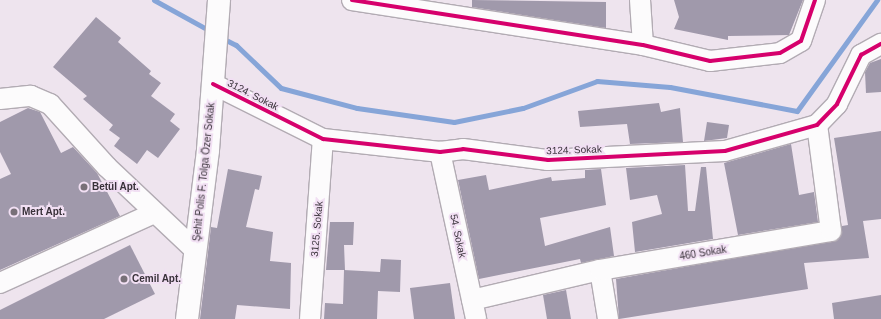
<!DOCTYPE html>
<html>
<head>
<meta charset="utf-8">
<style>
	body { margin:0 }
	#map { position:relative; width:881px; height:319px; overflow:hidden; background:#eee4ee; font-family:Arial,sans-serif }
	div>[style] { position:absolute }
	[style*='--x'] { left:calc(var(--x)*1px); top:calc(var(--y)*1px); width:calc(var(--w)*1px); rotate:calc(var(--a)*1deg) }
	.stream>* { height:5px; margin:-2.5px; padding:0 2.5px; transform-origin:2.5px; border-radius:2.5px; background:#86a5d8 }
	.building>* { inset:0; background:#a099ab }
	.roads { filter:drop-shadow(1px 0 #b2abb3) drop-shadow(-1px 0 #b2abb3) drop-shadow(0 1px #b2abb3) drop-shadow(0 -1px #b2abb3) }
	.minor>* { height:20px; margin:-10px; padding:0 10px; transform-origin:10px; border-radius:10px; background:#fcfbfc }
	.tertiary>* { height:22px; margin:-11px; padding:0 11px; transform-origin:11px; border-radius:11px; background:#fcfbfc }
	.cycleway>* { height:4px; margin:-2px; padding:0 2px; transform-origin:2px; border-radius:2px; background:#d6006c }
	.dots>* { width:11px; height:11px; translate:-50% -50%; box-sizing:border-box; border:2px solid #f1dff3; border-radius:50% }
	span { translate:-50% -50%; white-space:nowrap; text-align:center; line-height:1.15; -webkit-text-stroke:4px #f1dff3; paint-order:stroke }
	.street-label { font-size:10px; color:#383139 }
	.poi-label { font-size:10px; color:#383139; font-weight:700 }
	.left { translate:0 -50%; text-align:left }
</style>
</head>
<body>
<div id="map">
	<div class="stream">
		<i style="--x:154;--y:0;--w:66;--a:28.9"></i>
		<i style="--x:222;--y:38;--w:16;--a:27"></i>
		<i style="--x:236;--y:45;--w:62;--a:43.7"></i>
		<i style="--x:281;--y:88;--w:79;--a:14.7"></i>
		<i style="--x:357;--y:108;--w:98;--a:8.2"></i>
		<i style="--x:454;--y:122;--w:70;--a:-11.5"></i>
		<i style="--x:523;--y:108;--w:79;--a:-20"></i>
		<i style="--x:597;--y:81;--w:73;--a:4.7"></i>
		<i style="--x:670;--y:87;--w:129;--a:10.7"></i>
		<i style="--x:797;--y:111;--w:137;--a:-54.2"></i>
	</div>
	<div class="building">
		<i style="clip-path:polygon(472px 0,606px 2px,606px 28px,472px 7px)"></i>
		<i style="clip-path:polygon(674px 0,803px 0,789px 35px,728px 36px,728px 40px,674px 29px,679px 17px)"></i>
		<i style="clip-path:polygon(96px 17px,121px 38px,118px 42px,151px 71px,149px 74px,161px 83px,151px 96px,175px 114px,170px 121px,180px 129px,158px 158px,147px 150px,137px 164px,114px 146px,120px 138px,109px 130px,113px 125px,83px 99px,87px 96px,53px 67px)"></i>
		<i style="clip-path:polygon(881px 59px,881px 92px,866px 93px,865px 72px,870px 63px)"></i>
		<i style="clip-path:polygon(659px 103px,661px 112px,680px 108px,683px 142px,630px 144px,627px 124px,580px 127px,578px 111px)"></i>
		<i style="clip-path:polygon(28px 108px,40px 112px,61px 153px,73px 147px,97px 173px,120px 216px,0 270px,0 179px,11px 174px,0 152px,0 122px)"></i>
		<i style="clip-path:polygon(707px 122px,729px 125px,727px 138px,704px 141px)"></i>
		<i style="clip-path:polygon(881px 131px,881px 219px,863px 221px,869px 258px,804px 263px,808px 289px,619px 319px,616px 279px,838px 240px,842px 226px,848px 225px,834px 138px)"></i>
		<i style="clip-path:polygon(791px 144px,799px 195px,814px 192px,818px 222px,738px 235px,724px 163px)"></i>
		<i style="clip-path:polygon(685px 165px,688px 211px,695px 211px,701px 167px,706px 167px,713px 239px,635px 252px,632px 222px,662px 214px,657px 195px,630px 200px,626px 168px)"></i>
		<i style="clip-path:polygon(228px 169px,262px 176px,259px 190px,255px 189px,246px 227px,273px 232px,270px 261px,291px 263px,290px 309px,237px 305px,235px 319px,200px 319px,211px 227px,217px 228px)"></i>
		<i style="clip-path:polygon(601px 169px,606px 205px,540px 218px,545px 246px,610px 227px,614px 256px,581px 263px,580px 259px,479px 279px,458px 180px,486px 175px,489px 190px,551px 177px,552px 181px,585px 178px,585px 170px)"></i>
		<i style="clip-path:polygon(330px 222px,354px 222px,353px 245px,344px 245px,345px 270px,326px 270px)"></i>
		<i style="clip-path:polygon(130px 245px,155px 294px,104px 319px,0 319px,0 310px)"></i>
		<i style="clip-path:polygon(381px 259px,401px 260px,400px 292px,378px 291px,377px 319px,324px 319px,325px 303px,343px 304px,344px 270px,380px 272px)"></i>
		<i style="clip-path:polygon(450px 283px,455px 319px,414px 319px,410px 288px)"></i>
		<i style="clip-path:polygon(566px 290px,571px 319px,547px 319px,543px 295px)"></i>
		<i style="clip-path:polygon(881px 295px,881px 319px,834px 319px,832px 303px)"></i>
	</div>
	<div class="roads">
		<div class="minor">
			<i style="--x:352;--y:0;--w:294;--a:8.8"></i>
			<i style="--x:643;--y:45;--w:69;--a:13.4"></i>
			<i style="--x:710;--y:61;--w:70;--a:-6.5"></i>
			<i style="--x:780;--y:53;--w:24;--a:-30"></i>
			<i style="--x:801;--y:41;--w:43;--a:-71.1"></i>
			<i style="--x:640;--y:0;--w:45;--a:86.2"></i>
			<i style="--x:213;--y:84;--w:123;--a:26.6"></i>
			<i style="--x:323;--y:139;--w:118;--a:6.3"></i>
			<i style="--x:440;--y:152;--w:23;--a:-7"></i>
			<i style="--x:463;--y:149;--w:86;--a:7.4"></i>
			<i style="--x:548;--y:160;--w:177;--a:-2.9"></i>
			<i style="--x:725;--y:151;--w:96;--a:-15.8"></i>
			<i style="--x:817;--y:125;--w:29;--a:-46"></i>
			<i style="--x:837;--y:104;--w:55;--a:-63.9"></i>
			<i style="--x:861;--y:55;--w:23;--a:-29"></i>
			<i style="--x:0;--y:99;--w:31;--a:-6"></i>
			<i style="--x:31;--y:96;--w:21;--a:23"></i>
			<i style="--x:50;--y:104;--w:85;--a:47.9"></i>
			<i style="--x:107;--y:167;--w:122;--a:43.3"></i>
			<i style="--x:440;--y:152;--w:171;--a:77.8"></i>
			<i style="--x:600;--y:270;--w:50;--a:80.7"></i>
			<i style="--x:0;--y:283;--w:169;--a:-24.4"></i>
			<i style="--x:472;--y:300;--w:131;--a:-13.2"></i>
			<i style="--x:600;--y:270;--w:234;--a:-9.6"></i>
			<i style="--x:831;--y:231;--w:107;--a:-97.5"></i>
			<i style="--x:310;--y:319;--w:180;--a:-85.9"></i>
		</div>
		<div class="tertiary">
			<i style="--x:187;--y:319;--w:170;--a:-82.9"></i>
			<i style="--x:208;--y:150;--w:150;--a:-85.8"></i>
		</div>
	</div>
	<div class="cycleway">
		<i style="--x:352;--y:0;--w:294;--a:8.8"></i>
		<i style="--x:643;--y:45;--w:69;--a:13.4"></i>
		<i style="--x:710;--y:61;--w:70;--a:-6.5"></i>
		<i style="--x:780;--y:53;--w:24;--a:-30"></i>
		<i style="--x:801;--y:41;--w:43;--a:-71.1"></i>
		<i style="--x:213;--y:84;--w:123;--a:26.6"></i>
		<i style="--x:323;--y:139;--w:118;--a:6.3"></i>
		<i style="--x:440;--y:152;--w:23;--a:-7"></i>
		<i style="--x:463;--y:149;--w:86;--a:7.4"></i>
		<i style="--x:548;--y:160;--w:177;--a:-2.9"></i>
		<i style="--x:725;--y:151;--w:96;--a:-15.8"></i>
		<i style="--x:817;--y:125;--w:29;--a:-46"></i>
		<i style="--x:837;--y:104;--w:55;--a:-63.9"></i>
		<i style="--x:861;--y:55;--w:23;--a:-29"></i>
	</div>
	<div class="dots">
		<i style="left:84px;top:187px;background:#787078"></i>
		<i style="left:14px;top:212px;background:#787078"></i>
		<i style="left:124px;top:279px;background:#787078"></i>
	</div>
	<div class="street-label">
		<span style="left:253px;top:95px;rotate:27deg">3124. Sokak</span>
		<span style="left:574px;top:150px;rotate:-2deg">3124. Sokak</span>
		<span style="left:204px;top:172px;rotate:-84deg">Şehit Polis F. Tolga Özer Sokak</span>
		<span style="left:317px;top:229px;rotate:-85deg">3125. Sokak</span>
		<span style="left:458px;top:236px;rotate:78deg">54. Sokak</span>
		<span style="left:703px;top:253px;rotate:-9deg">460 Sokak</span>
	</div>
	<div class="poi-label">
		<span class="left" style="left:92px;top:187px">Betül Apt.</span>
		<span class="left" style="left:22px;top:212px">Mert Apt.</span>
		<span class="left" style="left:132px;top:279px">Cemil Apt.</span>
	</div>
</div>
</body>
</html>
